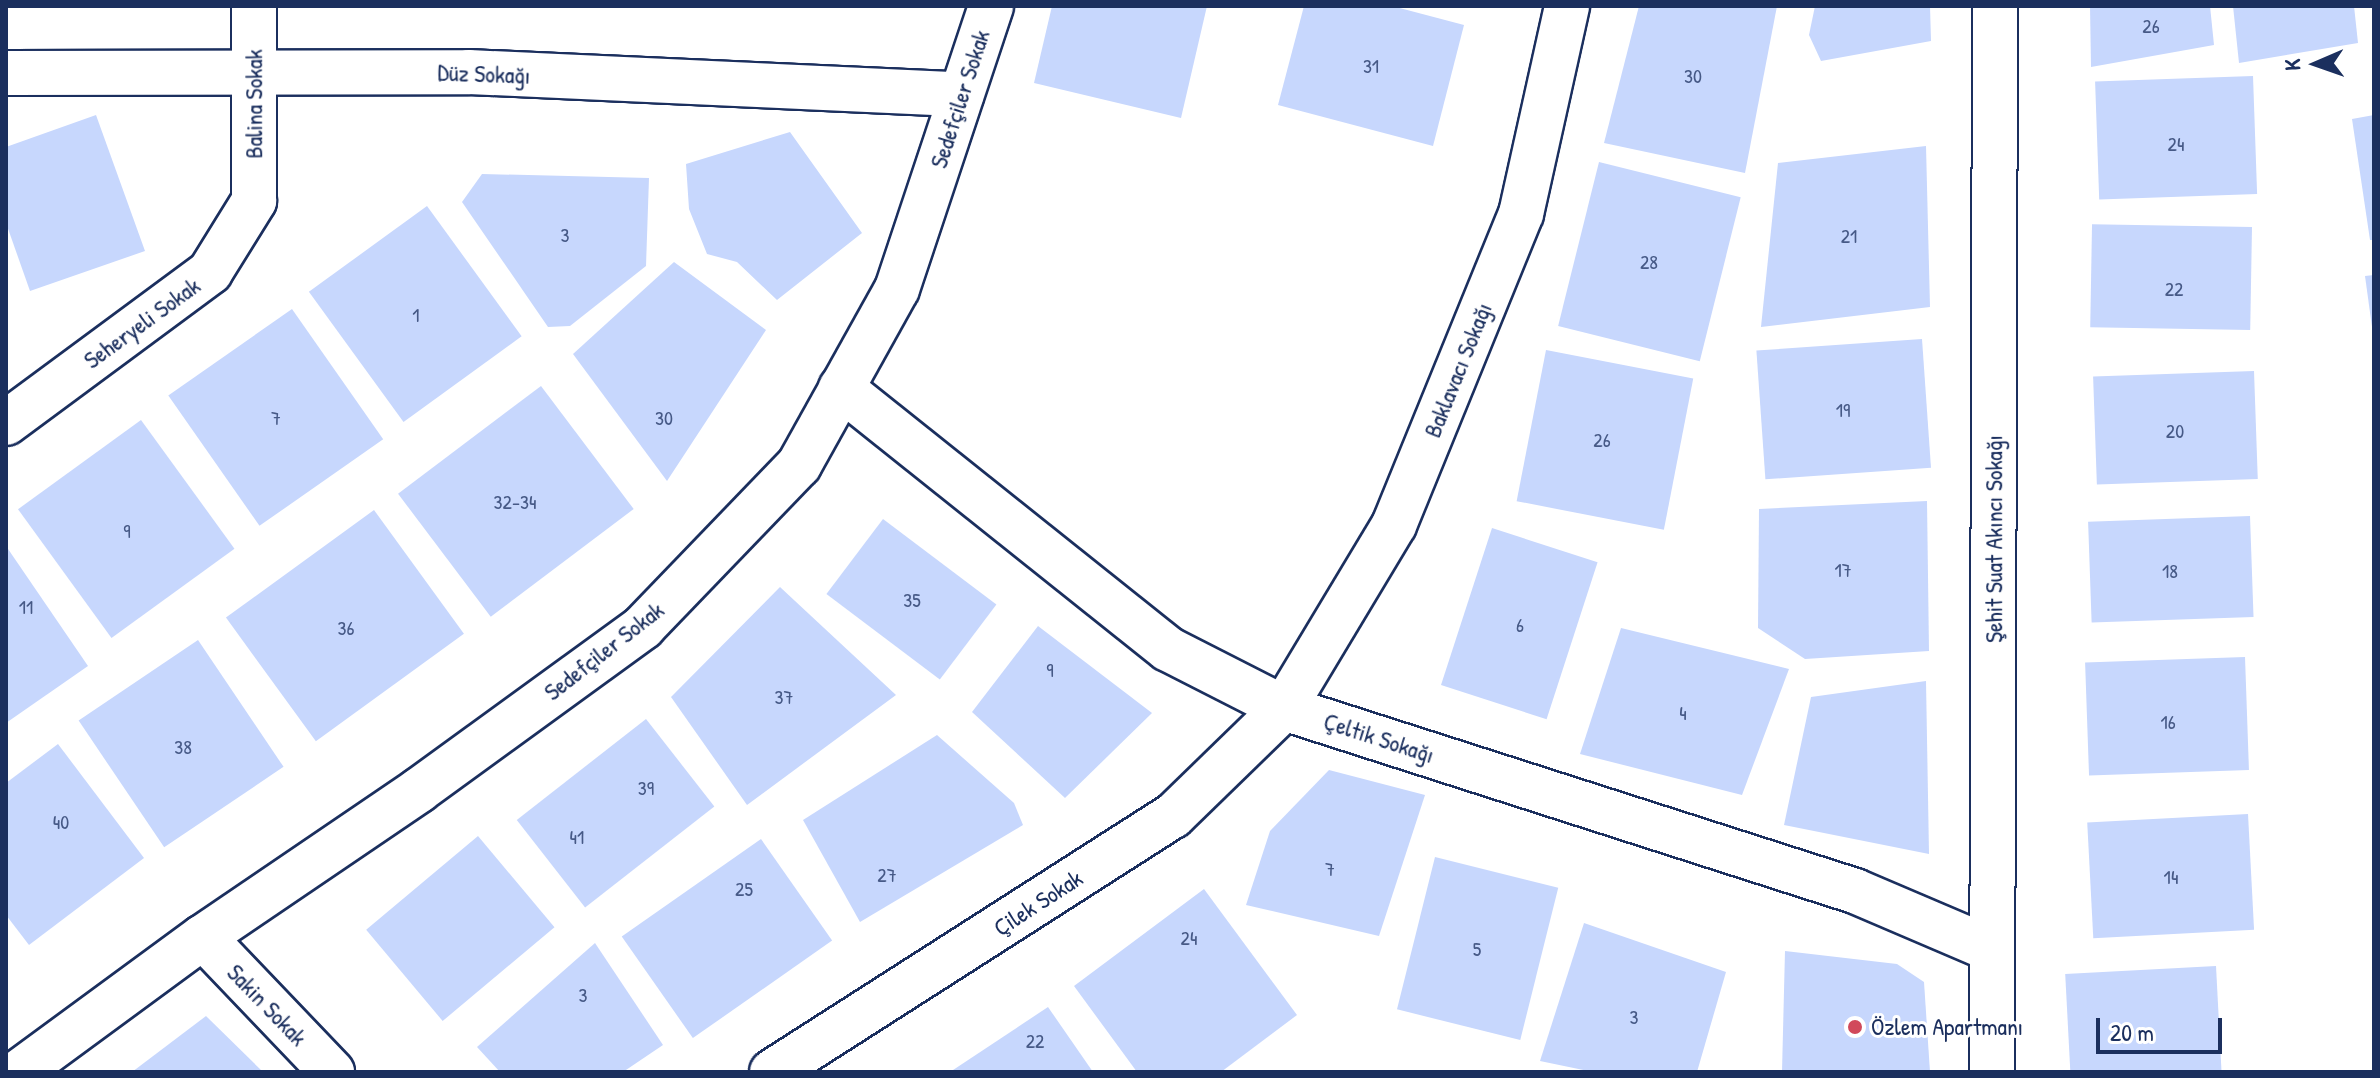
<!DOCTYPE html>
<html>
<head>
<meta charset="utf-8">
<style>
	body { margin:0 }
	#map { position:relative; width:2380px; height:1078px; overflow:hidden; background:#fff; font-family:"Patrick Hand",sans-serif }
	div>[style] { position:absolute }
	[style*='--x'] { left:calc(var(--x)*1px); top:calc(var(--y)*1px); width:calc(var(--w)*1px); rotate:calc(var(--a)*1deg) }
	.building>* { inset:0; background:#c7d7fd; transform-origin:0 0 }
	.roads { filter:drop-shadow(2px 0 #1b2f5e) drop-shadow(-2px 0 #1b2f5e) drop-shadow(0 2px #1b2f5e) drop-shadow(0 -2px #1b2f5e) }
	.street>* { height:44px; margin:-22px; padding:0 22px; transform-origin:22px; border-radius:22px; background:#fff }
	.dots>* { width:22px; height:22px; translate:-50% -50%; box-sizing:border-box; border:4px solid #fff; border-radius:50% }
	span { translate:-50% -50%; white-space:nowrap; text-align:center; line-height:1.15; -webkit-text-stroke:6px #fff; paint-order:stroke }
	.number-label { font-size:20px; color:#465986 }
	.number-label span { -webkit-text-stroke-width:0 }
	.street-label { font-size:24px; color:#1b2f5e }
	.poi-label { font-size:24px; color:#1b2f5e }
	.left { translate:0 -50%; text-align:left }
	.frame { position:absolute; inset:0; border:8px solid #1b2f5e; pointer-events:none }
	.north { position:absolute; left:2276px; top:24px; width:80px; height:80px; -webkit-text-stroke:6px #fff; paint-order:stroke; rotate:268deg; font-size:22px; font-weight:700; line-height:32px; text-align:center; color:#1b2f5e }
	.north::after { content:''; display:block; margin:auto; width:28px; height:36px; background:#1b2f5e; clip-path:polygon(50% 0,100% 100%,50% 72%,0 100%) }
	.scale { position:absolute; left:2096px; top:1018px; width:126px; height:36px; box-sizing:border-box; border:4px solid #1b2f5e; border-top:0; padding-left:10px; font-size:24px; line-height:28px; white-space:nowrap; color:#1b2f5e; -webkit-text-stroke:6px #fff; paint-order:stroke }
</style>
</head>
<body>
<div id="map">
	<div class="building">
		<i style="clip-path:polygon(1052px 6px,1207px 6px,1181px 118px,1034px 83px)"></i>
		<i style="clip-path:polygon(1304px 6px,1392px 6px,1464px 25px,1433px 146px,1278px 105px)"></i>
		<i style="clip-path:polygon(1639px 6px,1777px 6px,1745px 173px,1604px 143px)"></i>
		<i style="clip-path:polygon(1815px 6px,1930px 6px,1931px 41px,1821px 61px,1809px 35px)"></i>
		<i style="clip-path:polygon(2090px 6px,2210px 6px,2214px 45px,2091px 67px)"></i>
		<i style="clip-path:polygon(2233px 6px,2354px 6px,2358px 43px,2239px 63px)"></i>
		<i style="left:2253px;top:76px;width:118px;height:158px;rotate:88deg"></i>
		<i style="clip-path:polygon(96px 115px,145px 251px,30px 291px,6px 223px,6px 147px)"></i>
		<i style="clip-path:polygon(2374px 115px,2374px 240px,2370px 240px,2352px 119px)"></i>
		<i style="clip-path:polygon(790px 132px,862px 233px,777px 300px,737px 262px,707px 254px,689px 209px,686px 164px)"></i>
		<i style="clip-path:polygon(1926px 146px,1930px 307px,1761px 327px,1778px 163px)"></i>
		<i style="left:1599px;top:162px;width:146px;height:169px;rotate:14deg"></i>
		<i style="clip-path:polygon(482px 174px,649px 178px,646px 266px,570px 326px,548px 327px,462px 202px)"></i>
		<i style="left:427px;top:206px;width:161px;height:146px;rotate:54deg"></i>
		<i style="left:2252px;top:227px;width:103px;height:160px;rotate:91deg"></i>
		<i style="clip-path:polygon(674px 262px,766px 330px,667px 481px,573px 354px)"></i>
		<i style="clip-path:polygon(2374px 275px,2374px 327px,2372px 327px,2365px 276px)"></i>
		<i style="left:292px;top:309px;width:159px;height:151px;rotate:55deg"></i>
		<i style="left:1922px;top:339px;width:129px;height:166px;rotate:86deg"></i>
		<i style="left:1546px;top:350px;width:150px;height:154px;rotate:11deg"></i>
		<i style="left:2254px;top:371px;width:108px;height:161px;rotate:88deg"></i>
		<i style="left:541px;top:386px;width:154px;height:179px;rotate:53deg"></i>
		<i style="left:141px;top:420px;width:159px;height:152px;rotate:54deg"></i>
		<i style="clip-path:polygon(1927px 501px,1929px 651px,1805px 659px,1758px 628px,1759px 509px)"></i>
		<i style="left:374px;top:510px;width:153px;height:183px;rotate:54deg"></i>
		<i style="left:2250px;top:516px;width:101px;height:162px;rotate:88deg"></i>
		<i style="left:883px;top:519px;width:142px;height:94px;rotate:37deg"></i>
		<i style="left:1492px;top:528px;width:111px;height:165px;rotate:18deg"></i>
		<i style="clip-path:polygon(6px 546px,88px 666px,6px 723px)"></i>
		<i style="clip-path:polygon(780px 587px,896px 695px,747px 805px,671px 697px)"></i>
		<i style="clip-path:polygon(1038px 626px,1152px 713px,1065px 798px,972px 712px)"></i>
		<i style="clip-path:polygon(1621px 628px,1789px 669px,1742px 795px,1580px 754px)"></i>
		<i style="left:198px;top:640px;width:153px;height:144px;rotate:56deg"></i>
		<i style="left:2245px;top:657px;width:113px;height:160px;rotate:88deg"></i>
		<i style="clip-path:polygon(1926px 681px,1929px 854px,1784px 825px,1811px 697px)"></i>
		<i style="left:646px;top:719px;width:111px;height:164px;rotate:52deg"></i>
		<i style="clip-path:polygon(937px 735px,1014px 803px,1023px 825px,860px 922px,803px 820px)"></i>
		<i style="clip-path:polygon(58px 744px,144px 858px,29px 945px,6px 915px,6px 783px)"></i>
		<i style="clip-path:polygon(1329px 770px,1425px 795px,1379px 936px,1246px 905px,1270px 831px)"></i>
		<i style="left:2248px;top:814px;width:116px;height:161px;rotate:87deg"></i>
		<i style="left:478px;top:836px;width:119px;height:146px;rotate:50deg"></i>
		<i style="left:761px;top:839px;width:124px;height:170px;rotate:55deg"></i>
		<i style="left:1435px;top:857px;width:127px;height:157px;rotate:14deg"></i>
		<i style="clip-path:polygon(1204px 889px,1297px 1015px,1221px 1072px,1137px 1072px,1074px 986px)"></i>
		<i style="clip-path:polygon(1584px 923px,1726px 972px,1697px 1072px,1593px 1072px,1540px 1061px)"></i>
		<i style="clip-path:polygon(595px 943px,663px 1045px,623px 1072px,500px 1072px,477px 1047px)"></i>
		<i style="clip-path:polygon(1785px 951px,1897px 964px,1924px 982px,1930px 1072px,1782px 1072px)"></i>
		<i style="left:2216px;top:966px;width:106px;height:151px;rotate:87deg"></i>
		<i style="clip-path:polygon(1048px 1007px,1093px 1072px,950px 1072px)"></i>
		<i style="clip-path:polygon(206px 1016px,263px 1072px,132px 1072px)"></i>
	</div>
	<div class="roads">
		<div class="street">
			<i style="--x:6;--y:73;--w:463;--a:-0.1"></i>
			<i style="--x:469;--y:72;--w:493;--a:2.6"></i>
			<i style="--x:841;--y:388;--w:418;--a:38.6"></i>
			<i style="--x:1168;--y:649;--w:130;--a:27"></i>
			<i style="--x:1284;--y:708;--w:600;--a:17.77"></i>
			<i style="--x:1855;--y:891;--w:148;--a:23.1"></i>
			<i style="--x:6;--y:423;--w:254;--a:-36.5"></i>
			<i style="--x:210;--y:272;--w:84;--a:-58.2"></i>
			<i style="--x:254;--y:201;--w:195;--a:-90"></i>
			<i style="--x:203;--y:937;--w:187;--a:46.3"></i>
			<i style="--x:19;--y:1072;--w:228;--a:-36.3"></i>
			<i style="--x:203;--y:937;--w:261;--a:-34.2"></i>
			<i style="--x:419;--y:790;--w:277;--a:-36"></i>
			<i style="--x:643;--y:627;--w:225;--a:-46.1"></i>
			<i style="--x:799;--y:465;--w:201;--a:-60.9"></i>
			<i style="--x:897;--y:289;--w:298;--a:-71.6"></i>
			<i style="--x:772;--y:1072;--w:476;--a:-32.6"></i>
			<i style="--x:1173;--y:816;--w:155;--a:-44.2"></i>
			<i style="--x:1284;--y:708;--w:214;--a:-59"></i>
			<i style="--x:1394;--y:525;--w:336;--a:-67.8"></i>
			<i style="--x:1521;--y:214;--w:213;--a:-77.5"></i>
			<i style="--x:1992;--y:1072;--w:1066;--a:-89.84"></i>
		</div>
	</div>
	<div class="dots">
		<i style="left:1855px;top:1027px;background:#d1495b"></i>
	</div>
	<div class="number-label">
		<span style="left:2151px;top:25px">26</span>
		<span style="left:1371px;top:65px">31</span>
		<span style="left:1693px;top:75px">30</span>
		<span style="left:2176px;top:143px">24</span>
		<span style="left:565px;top:234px">3</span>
		<span style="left:1849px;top:235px">21</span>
		<span style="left:1649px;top:261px">28</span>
		<span style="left:2174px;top:288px">22</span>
		<span style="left:416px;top:314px">1</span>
		<span style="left:1843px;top:409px">19</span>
		<span style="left:276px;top:417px">7</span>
		<span style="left:664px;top:417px">30</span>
		<span style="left:2175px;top:430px">20</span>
		<span style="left:1602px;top:439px">26</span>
		<span style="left:515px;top:501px">32-34</span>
		<span style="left:127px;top:530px">9</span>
		<span style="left:1843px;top:569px">17</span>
		<span style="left:2170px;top:570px">18</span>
		<span style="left:912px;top:599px">35</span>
		<span style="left:26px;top:606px">11</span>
		<span style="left:1520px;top:624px">6</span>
		<span style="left:346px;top:627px">36</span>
		<span style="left:1050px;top:669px">9</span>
		<span style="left:784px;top:696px">37</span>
		<span style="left:1683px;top:712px">4</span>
		<span style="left:2168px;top:721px">16</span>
		<span style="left:183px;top:746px">38</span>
		<span style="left:646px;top:787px">39</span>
		<span style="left:61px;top:821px">40</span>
		<span style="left:577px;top:836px">41</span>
		<span style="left:1330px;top:868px">7</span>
		<span style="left:887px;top:874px">27</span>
		<span style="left:2171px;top:876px">14</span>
		<span style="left:744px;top:888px">25</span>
		<span style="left:1189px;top:937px">24</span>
		<span style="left:1477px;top:948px">5</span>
		<span style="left:583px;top:994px">3</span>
		<span style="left:1634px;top:1016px">3</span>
		<span style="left:1035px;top:1040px">22</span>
	</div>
	<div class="street-label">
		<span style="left:484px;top:74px;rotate:2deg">Düz Sokağı</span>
		<span style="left:960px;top:99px;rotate:-72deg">Sedefçiler Sokak</span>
		<span style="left:254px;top:104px;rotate:-90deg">Balina Sokak</span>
		<span style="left:142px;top:323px;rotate:-36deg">Seheryeli Sokak</span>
		<span style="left:1458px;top:370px;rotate:-68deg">Baklavacı Sokağı</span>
		<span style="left:1994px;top:539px;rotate:-90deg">Şehit Suat Akıncı Sokağı</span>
		<span style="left:604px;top:651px;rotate:-38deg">Sedefçiler Sokak</span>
		<span style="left:1379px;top:738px;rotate:18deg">Çeltik Sokağı</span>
		<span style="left:1038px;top:903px;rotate:-33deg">Çilek Sokak</span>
		<span style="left:267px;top:1005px;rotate:46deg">Sakin Sokak</span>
	</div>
	<div class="poi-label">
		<span class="left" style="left:1871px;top:1027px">Özlem Apartmanı</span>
	</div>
	<div class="frame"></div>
	<div class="north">K</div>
	<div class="scale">20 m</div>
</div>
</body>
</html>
